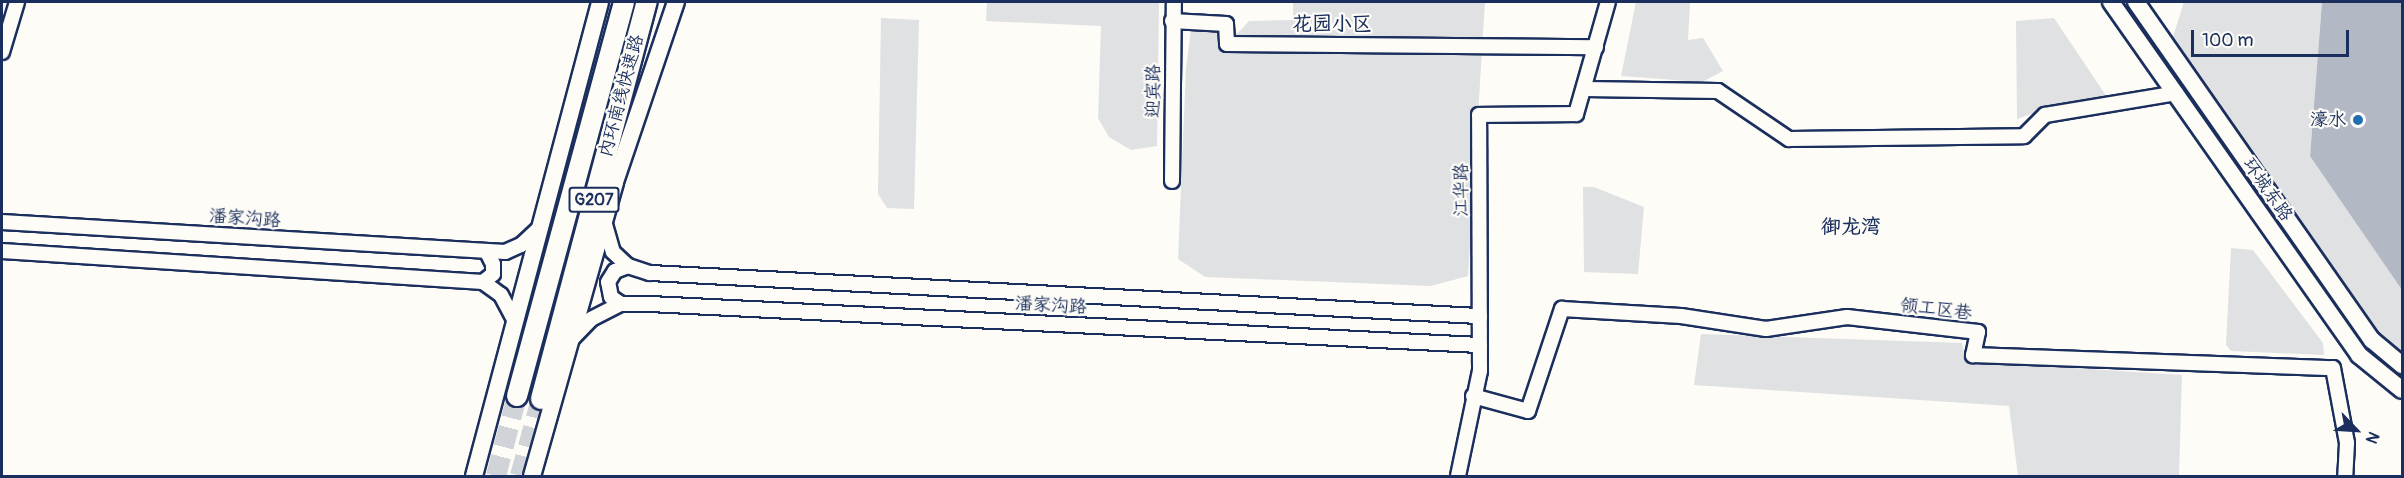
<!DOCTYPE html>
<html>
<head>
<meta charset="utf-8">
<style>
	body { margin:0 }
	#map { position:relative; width:2404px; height:478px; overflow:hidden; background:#fdfcf7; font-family:Pangolin,"LXGW WenKai TC",sans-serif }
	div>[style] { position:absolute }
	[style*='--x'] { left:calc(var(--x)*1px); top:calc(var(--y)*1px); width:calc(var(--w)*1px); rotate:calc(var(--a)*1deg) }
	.green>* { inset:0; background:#e0e1e3 }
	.water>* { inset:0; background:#b3b8c5 }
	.highway-tunnel>* { height:20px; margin-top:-10px; transform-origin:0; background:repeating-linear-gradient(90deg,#d0d3d8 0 20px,transparent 0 30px) }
	.roads { filter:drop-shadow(2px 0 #1b2f5e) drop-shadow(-2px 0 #1b2f5e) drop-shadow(0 2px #1b2f5e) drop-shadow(0 -2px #1b2f5e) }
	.minor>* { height:14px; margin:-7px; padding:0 7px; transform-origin:7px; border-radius:7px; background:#fdfcf7 }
	.major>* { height:16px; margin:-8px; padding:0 8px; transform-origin:8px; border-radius:8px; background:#fdfcf7 }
	.highway>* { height:20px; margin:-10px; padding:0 10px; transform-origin:10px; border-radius:10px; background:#fdfcf7 }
	.dots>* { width:16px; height:16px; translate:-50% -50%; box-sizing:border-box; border:3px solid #fdfcf7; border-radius:50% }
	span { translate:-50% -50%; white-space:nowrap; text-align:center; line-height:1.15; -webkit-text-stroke:4.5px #fdfcf7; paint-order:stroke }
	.shield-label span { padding:2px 4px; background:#fdfcf7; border:2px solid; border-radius:4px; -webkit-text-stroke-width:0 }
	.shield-label { font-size:16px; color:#1b2f5e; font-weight:700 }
	.street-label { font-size:18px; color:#1b2f5e }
	.poi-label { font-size:18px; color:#1b2f5e }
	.right { translate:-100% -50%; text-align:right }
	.neighbourhood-label { font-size:20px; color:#1b2f5e; font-weight:700 }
	.frame { position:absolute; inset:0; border:3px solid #1b2f5e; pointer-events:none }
	.north { position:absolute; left:2326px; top:400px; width:60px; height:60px; -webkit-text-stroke:4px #fdfcf7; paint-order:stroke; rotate:115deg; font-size:16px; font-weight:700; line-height:24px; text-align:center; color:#1b2f5e }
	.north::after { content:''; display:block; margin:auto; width:21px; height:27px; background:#1b2f5e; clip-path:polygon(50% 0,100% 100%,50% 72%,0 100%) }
	.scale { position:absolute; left:2191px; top:30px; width:158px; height:27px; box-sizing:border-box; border:3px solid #1b2f5e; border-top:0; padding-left:8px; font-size:18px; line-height:21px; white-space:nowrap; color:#1b2f5e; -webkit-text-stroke:4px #fdfcf7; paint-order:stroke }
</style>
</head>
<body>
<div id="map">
	<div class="green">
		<i style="clip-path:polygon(987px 2px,1159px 2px,1157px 146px,1131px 150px,1109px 137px,1098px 118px,1101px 26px,986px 21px)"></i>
		<i style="clip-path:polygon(1293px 2px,1485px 2px,1468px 276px,1431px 286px,1205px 277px,1178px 259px,1186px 68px,1191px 30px,1238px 33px,1249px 21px,1293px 20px)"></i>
		<i style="clip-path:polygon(1636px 2px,1690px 2px,1688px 40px,1703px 38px,1723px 71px,1702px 82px,1621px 76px)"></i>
		<i style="clip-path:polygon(2184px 2px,2322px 2px,2310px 155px,2402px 290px,2402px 365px,2372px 340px,2169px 49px)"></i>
		<i style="clip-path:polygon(881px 18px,919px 20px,914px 209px,887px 208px,878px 194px)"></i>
		<i style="clip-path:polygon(2054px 18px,2109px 100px,2071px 101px,2017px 119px,2016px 21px)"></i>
		<i style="clip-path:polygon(1583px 187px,1594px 187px,1644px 207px,1638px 274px,1584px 272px)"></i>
		<i style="clip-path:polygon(2231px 248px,2253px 250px,2323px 343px,2324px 355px,2231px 351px,2226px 345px)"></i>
		<i style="clip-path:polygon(1701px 334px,1962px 343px,1965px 361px,2182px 375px,2179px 476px,2018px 476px,2009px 406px,1694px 385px)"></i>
	</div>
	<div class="water">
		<i style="clip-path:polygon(2322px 2px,2402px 2px,2402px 290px,2310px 156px)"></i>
	</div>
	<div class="highway-tunnel">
		<i style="--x:496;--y:476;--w:83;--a:-75.3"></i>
		<i style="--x:520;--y:476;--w:80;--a:-74.7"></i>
	</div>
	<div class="roads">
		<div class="minor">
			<i style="--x:1172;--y:21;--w:54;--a:3.2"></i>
			<i style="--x:1226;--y:24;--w:20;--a:87"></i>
			<i style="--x:1227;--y:44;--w:369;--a:0.5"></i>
			<i style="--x:2;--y:52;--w:52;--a:-73.3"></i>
			<i style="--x:1585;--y:89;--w:133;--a:0.9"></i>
			<i style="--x:1718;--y:91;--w:86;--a:34.1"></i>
			<i style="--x:1789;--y:139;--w:235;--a:-0.7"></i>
			<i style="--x:2024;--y:136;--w:30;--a:-45"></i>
			<i style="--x:2045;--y:115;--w:133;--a:-9.5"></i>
			<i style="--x:1172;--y:181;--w:179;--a:-89.4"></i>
			<i style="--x:604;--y:221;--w:32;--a:74"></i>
			<i style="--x:613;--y:252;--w:21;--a:43"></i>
			<i style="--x:628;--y:266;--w:23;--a:18"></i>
			<i style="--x:650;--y:273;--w:831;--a:2.97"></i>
			<i style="--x:2;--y:222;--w:504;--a:3.41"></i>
			<i style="--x:505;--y:252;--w:17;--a:-24"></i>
			<i style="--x:521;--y:245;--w:26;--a:-43"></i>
			<i style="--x:2;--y:251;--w:482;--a:3.7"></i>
			<i style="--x:483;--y:282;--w:22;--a:36"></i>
			<i style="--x:501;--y:295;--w:30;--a:62"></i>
			<i style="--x:483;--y:282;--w:13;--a:-39"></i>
			<i style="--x:493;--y:274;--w:10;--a:-90"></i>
			<i style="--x:493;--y:264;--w:13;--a:-117"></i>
			<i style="--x:621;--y:304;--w:12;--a:-145"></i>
			<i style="--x:611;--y:297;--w:15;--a:-101"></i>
			<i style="--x:608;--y:282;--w:13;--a:-58"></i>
			<i style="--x:615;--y:271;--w:14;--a:-21"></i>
			<i style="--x:570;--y:341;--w:30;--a:-46"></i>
			<i style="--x:591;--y:319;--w:34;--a:-27"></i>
			<i style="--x:621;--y:304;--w:29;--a:0"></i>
			<i style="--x:650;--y:304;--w:831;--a:2.83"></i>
			<i style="--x:1473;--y:396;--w:57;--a:15.3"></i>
			<i style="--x:1528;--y:411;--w:108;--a:-71.6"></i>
			<i style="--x:1562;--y:309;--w:119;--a:3.4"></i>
			<i style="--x:1681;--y:316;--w:86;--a:8.7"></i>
			<i style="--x:1766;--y:329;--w:82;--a:-8.4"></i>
			<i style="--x:1847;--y:317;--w:132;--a:6.5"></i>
			<i style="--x:1978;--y:332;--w:24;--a:102"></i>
			<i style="--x:1973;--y:355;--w:360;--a:2.1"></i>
			<i style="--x:2333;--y:368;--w:76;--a:79.4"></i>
			<i style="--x:2347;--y:443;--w:33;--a:93"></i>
			<i style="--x:1458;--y:476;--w:107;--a:-78.2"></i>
			<i style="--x:1480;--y:371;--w:256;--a:-90.2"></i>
			<i style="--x:1479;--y:115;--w:97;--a:-0.6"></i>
			<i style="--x:1576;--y:114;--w:116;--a:-74.1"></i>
		</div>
		<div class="major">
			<i style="--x:2111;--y:2;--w:431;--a:54.9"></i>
			<i style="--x:2359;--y:355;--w:55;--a:39.1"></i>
			<i style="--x:2136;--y:2;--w:412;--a:55.1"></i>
			<i style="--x:2372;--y:340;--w:39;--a:40"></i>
			<i style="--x:474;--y:476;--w:490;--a:-75.1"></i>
			<i style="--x:532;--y:476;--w:305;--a:-74.2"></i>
			<i style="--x:615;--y:182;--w:190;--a:-71.3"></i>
		</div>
		<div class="highway">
			<i style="--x:517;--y:396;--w:408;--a:-74.8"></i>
			<i style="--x:541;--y:399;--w:411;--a:-75.1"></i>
		</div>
	</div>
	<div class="dots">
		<i style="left:2358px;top:120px;background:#1f6fb2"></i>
	</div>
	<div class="shield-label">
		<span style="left:594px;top:200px">G207</span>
	</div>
	<div class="street-label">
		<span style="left:1154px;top:91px;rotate:-90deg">迎宾路</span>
		<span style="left:622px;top:96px;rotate:-75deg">内环南线快速路</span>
		<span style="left:1462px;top:190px;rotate:-90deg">江华路</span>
		<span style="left:2267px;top:190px;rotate:55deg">环城东路</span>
		<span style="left:245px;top:219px;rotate:4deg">潘家沟路</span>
		<span style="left:1051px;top:306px;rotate:3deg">潘家沟路</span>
		<span style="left:1936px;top:310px;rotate:7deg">领工区巷</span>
	</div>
	<div class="poi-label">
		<span class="right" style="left:2346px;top:120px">濠水</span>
	</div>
	<div class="neighbourhood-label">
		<span style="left:1332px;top:23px">花园小区</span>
		<span style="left:1851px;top:226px">御龙湾</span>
	</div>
	<div class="frame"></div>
	<div class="north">N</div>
	<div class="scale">100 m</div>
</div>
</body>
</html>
